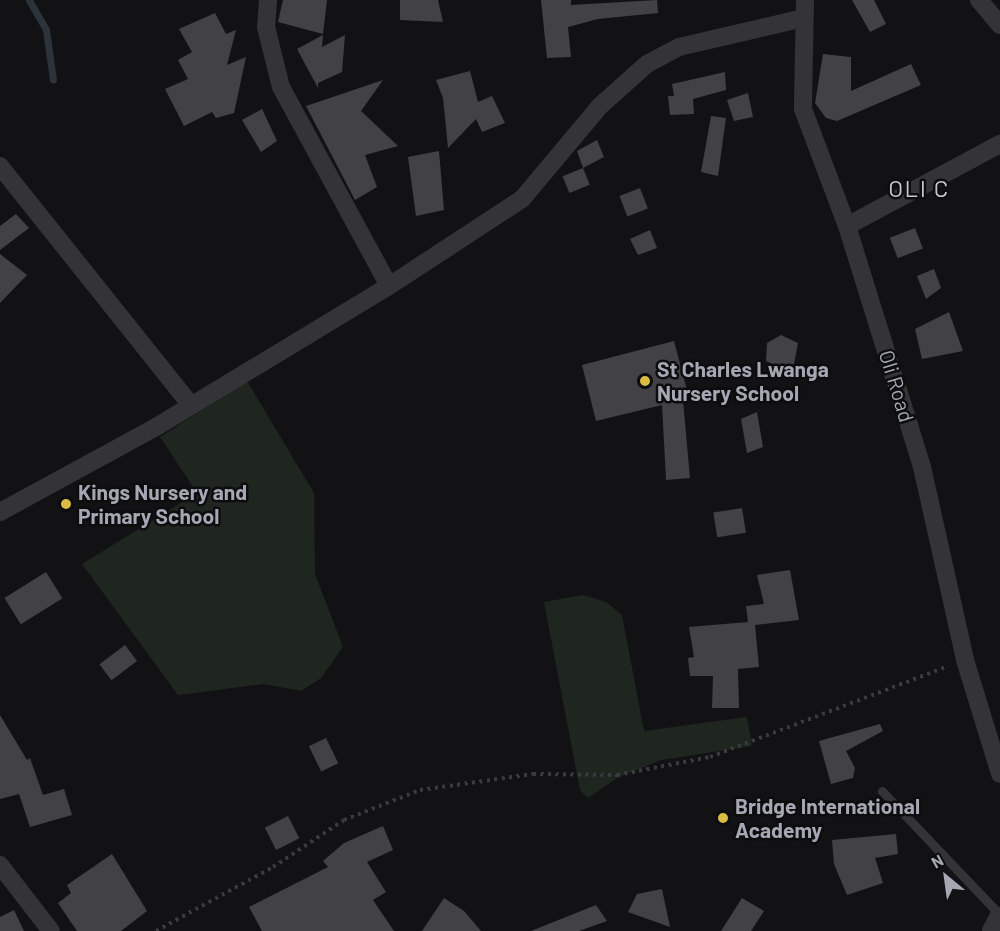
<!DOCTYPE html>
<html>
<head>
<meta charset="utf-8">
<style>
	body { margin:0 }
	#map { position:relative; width:1000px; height:931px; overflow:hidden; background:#121214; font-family:Barlow,sans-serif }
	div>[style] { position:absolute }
	.green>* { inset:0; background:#1f2620 }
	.stream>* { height:7px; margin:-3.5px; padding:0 3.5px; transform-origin:3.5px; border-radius:3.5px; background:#2d333b }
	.building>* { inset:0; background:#424246; transform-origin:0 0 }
	.path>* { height:4px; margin-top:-2px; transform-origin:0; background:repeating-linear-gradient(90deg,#3a3b3f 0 3px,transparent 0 7.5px) }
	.service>* { height:9px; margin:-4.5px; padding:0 4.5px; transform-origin:4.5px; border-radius:4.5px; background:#343438 }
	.minor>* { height:18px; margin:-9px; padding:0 9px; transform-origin:9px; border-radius:9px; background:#343438 }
	.tertiary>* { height:22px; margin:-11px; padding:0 11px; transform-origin:11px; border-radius:11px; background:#343438 }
	.dots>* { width:16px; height:16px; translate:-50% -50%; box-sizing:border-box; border:3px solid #0d0d0f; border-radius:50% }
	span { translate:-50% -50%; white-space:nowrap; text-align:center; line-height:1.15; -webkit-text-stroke:5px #0d0d0f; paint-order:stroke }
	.poi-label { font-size:21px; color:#a5a8b2; font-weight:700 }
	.left { translate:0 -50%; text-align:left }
	.street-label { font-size:21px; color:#a5a8b2 }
	.quarter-label { font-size:24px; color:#c6c7cf; letter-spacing:1.5px }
	.north { position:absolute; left:916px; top:847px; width:60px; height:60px; -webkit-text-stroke:4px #0d0d0f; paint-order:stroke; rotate:331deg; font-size:16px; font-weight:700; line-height:24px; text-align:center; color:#a5a8b2 }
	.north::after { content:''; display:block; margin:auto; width:21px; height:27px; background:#a5a8b2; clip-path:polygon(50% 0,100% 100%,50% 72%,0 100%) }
</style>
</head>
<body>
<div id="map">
	<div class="green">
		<div style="clip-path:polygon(247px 381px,314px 493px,315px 574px,343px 647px,321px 678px,301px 691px,264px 684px,178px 695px,82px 564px,197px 493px,160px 437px)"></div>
		<div style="clip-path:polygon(583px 595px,606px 602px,622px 615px,644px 731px,747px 717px,752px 746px,661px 760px,617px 778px,588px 798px,580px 790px,544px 602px)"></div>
	</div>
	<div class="stream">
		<div style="left:29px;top:0;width:34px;rotate:60deg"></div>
		<div style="left:46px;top:30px;width:50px;rotate:82deg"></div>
	</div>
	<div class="building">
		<div style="clip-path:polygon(283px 0,327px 0,323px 34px,278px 22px)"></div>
		<div style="clip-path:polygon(400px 0,438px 0,443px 22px,400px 20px)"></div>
		<div style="clip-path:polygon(541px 0,571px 0,571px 5px,657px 0,658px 13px,598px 19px,568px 27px,571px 57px,547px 58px)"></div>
		<div style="clip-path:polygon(852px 0,874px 0,886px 24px,870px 32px)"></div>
		<div style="clip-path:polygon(215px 13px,226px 34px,236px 30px,227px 65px,246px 57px,234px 113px,216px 118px,212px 112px,184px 126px,165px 89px,188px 79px,178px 60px,192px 52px,179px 29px)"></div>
		<div style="clip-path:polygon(323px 35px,322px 47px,345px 35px,342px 72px,318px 83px,318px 88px,297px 49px)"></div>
		<div style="clip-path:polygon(823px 54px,851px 57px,851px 91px,911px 64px,921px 85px,837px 121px,826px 118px,815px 103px)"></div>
		<div style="clip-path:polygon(470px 71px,478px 102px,492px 96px,505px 123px,482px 132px,476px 119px,448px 148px,443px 98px,436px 80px)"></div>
		<div style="clip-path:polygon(725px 72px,726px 90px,693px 99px,694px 114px,670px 115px,668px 96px,674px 96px,672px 84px)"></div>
		<div style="clip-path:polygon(383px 80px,361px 111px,398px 146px,365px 155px,377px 187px,355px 200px,306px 106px)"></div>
		<div style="clip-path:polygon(748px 93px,753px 117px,734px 121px,727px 100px)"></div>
		<div style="clip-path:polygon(262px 109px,277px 141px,261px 152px,242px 120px)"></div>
		<div style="clip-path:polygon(711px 116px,726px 118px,718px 176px,701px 172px)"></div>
		<div style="clip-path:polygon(597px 140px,604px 157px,583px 168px,577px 151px)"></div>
		<div style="clip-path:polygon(439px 151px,444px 210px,416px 216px,408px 157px)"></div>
		<div style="left:583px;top:168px;width:18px;height:22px;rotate:68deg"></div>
		<div style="left:640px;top:188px;width:22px;height:22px;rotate:69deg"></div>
		<div style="clip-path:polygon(16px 214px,29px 228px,0 250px,0 226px)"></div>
		<div style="left:915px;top:228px;width:22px;height:27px;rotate:69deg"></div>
		<div style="clip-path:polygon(650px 230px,657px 248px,638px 255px,630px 239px)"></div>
		<div style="clip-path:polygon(0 254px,27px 275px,0 303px)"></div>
		<div style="clip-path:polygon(934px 269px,941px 288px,926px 299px,917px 276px)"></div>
		<div style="clip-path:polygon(949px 312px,963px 351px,922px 359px,915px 329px)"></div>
		<div style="clip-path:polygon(781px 335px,798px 343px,794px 364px,783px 369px,766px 361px,767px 343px)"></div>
		<div style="clip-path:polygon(674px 341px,689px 398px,683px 400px,690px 478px,666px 480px,662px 405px,596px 421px,582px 365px)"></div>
		<div style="clip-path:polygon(757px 412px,763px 447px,747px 453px,741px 419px)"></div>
		<div style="left:742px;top:508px;width:25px;height:29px;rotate:81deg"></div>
		<div style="clip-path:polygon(790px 570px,799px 620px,755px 625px,759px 667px,738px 669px,739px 708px,712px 708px,713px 676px,690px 676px,688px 658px,694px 657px,689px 627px,748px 622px,746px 606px,764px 604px,757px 575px)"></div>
		<div style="left:46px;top:572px;width:31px;height:49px;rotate:58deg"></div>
		<div style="left:125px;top:645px;width:20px;height:32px;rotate:53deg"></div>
		<div style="clip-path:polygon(0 715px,27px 760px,30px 758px,43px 795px,64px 789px,72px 815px,30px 827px,19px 794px,0 799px)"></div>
		<div style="clip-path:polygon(880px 724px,883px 731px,846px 751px,855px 768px,853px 778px,831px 784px,819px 741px)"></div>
		<div style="left:326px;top:738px;width:28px;height:19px;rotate:64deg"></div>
		<div style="left:288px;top:816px;width:25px;height:26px;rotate:63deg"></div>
		<div style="clip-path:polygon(383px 826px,393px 850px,367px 862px,386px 892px,373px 900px,394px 931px,262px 931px,249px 907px,328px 867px,323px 861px,344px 843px)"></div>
		<div style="clip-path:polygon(896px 834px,898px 854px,875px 858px,883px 883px,847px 895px,834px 864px,832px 840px)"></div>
		<div style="clip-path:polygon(112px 854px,147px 911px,121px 931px,77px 931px,58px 903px,71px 893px,67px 885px)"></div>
		<div style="clip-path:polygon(662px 889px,670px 927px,628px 912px,637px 894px)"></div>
		<div style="clip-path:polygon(444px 898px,464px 911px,481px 931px,422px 931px)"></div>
		<div style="clip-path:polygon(742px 898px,764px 911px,751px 931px,721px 931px)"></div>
		<div style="clip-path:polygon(596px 905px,607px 921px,579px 931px,531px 931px)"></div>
		<div style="clip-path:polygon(14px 910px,24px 931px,0 931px,0 917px)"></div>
	</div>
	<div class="path">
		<div style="left:156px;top:931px;width:133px;rotate:-28.7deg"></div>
		<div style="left:273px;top:867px;width:85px;rotate:-33.5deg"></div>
		<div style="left:344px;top:820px;width:82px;rotate:-21.5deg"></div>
		<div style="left:420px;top:790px;width:114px;rotate:-8.1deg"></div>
		<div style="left:533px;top:774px;width:84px;rotate:0.7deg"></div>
		<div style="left:617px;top:775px;width:95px;rotate:-11deg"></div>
		<div style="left:710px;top:757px;width:255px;rotate:-20.9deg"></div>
	</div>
	<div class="service">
		<div style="left:882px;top:791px;width:171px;rotate:46.4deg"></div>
	</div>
	<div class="minor">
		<div style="left:268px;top:0;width:27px;rotate:94deg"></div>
		<div style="left:266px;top:27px;width:62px;rotate:76deg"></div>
		<div style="left:281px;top:87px;width:226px;rotate:61.5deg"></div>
		<div style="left:389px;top:286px;width:159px;rotate:-33.2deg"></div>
		<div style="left:522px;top:199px;width:121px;rotate:-50deg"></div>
		<div style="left:600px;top:106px;width:63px;rotate:-41.8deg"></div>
		<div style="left:647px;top:64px;width:36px;rotate:-28deg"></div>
		<div style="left:679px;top:47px;width:128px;rotate:-13.1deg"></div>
		<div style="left:805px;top:0;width:109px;rotate:91.1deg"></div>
		<div style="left:803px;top:109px;width:125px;rotate:69.4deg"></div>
		<div style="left:847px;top:226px;width:252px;rotate:72.7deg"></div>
		<div style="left:922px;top:467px;width:198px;rotate:77.4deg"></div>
		<div style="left:965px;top:660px;width:119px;rotate:72.9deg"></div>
		<div style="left:979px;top:0;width:33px;rotate:50deg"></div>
		<div style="left:0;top:166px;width:306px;rotate:51.4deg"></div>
		<div style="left:847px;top:226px;width:174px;rotate:-28.2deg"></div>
		<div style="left:0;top:512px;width:178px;rotate:-28.6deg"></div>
		<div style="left:156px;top:427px;width:272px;rotate:-31.2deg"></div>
		<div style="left:0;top:865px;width:83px;rotate:52.3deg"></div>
	</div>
	<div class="tertiary">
		<div style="left:993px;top:931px;width:15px;rotate:-62deg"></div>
	</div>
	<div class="dots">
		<div style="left:645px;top:381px;background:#dbbc43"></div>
		<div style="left:66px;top:504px;background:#dbbc43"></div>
		<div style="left:723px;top:818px;background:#dbbc43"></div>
	</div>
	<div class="poi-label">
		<span class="left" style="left:657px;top:381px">St Charles Lwanga<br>Nursery School</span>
		<span class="left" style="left:78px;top:504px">Kings Nursery and<br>Primary School</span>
		<span class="left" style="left:735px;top:818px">Bridge International<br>Academy</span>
	</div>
	<div class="street-label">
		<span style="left:897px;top:386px;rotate:73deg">Oli Road</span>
	</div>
	<div class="quarter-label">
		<span style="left:919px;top:188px">OLI C</span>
	</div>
	<div class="north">N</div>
</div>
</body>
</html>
